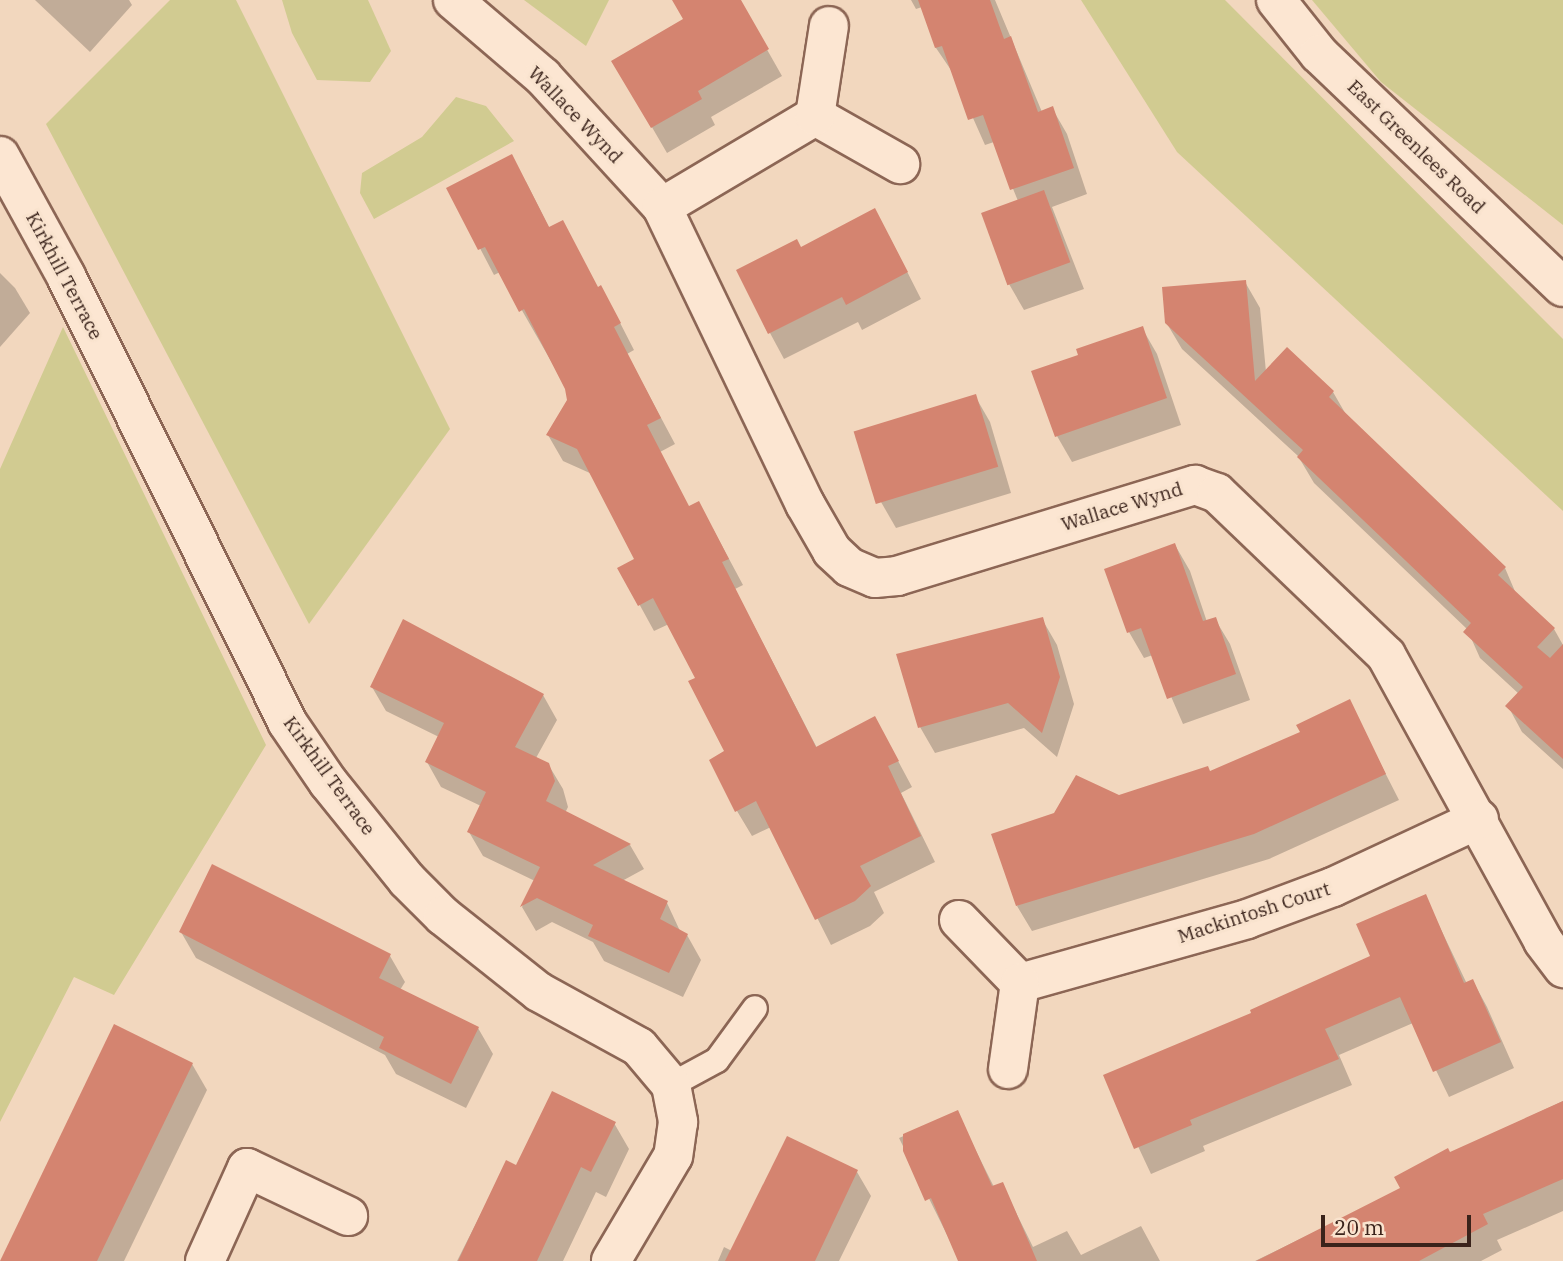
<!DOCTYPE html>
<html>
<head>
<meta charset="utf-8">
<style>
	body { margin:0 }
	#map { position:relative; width:1563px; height:1261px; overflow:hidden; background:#f2d7be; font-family:"IBM Plex Serif",serif }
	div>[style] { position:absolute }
	.green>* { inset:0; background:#d1cb91 }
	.shadow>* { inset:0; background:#0003 }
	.building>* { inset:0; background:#d48470; transform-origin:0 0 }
	.roads { filter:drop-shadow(2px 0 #8c6655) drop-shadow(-2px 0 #8c6655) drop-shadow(0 2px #8c6655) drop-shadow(0 -2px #8c6655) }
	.lane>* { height:24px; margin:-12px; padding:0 12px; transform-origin:12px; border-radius:12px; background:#fce6d2 }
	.street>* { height:38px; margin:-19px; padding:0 19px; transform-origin:19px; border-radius:19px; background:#fce6d2 }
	span { translate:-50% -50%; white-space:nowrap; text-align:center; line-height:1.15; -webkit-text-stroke:6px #f9e3ce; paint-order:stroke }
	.street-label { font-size:19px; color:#3a231b }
	.scale { position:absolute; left:1321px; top:1215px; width:150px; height:32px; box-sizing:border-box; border:4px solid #3a231b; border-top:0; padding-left:9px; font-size:21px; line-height:24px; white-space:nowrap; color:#3a231b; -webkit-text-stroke:5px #f9e3ce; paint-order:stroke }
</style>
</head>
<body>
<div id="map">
	<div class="green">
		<div style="clip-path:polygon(170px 0,236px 0,450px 429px,309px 624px,46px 124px)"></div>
		<div style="clip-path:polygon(282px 0,368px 0,391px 51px,370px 82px,317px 80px,292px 33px)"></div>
		<div style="clip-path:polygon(524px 0,609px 0,586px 46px)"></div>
		<div style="clip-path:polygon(1081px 0,1225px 0,1563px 339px,1563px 511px,1177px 152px)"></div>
		<div style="clip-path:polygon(1312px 0,1563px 0,1563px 225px,1381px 82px)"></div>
		<div style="clip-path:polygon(456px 97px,486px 106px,514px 141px,374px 219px,360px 193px,362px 173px,422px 137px)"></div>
		<div style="clip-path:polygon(63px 327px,266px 745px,114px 995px,74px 977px,0 1122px,0 469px)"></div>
	</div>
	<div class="shadow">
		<div style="clip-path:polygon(35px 0,129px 0,132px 5px,90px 52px)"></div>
		<div style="clip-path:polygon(702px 0,739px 0,782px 76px,711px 117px,715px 125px,667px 153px,614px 62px,685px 20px)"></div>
		<div style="clip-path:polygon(911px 0,995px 0,1042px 112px,1052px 108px,1067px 134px,1087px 194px,1052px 207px,1084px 289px,1024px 310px,1009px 284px,1018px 201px,994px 142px,985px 145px,953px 73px,936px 48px,922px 7px,916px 9px)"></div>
		<div style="clip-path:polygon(526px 182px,550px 229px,615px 313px,634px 350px,627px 354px,675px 444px,660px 452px,689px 508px,713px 529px,743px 585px,735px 589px,817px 748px,889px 744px,912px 787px,901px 793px,935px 862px,874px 892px,884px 913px,870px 926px,831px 945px,771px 827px,752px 836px,737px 811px,726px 752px,697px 678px,669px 624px,654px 631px,620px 569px,637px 560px,592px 474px,563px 461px,548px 435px,569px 401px,567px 389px,500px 272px,494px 275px,449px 189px)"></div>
		<div style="clip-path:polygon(889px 236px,921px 299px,862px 330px,858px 322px,784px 359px,770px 333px,801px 249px)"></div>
		<div style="clip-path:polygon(0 273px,15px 288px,30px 313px,0 347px)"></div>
		<div style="clip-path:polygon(1245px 282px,1260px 308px,1266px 372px,1333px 392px,1348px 418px,1505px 568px,1517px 596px,1554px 629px,1563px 645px,1563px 769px,1522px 732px,1508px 706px,1519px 694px,1480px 658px,1467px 629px,1314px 483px,1298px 456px,1182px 349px,1166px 322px)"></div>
		<div style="clip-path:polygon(1142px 328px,1157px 354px,1181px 425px,1072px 462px,1057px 436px,1080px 356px)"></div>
		<div style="clip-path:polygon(975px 396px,990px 422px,1011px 493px,896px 528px,881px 502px)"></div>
		<div style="clip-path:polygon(1175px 545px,1190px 571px,1207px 622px,1215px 619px,1230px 644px,1250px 700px,1183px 724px,1153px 655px,1144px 658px,1129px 632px)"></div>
		<div style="clip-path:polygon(1042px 619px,1057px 645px,1074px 704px,1057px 757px,1024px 728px,935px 753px,920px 727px)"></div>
		<div style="clip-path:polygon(372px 687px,543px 695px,557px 720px,536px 758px,548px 764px,563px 789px,568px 807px,565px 813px,630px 845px,644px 869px,622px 881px,667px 903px,680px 931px,687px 935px,701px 960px,683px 997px,604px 961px,593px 942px,552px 922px,536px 931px,522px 907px,535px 881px,483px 856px,469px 832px,481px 806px,441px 787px,427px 762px,439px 737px,386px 711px)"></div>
		<div style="clip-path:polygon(1349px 702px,1399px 800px,1269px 859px,1032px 931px,1017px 906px,1119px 796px,1210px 773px,1302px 733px)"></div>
		<div style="clip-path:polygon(1425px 896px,1467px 984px,1473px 981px,1487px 1007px,1514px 1068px,1449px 1097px,1413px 1023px,1339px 1055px,1352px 1085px,1203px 1146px,1205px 1151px,1151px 1174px,1105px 1076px,1253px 1014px,1372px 957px)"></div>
		<div style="clip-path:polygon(181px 932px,390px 956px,405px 982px,400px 990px,478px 1028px,493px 1054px,466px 1108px,396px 1074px,385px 1055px,196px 958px)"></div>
		<div style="clip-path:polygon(192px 1064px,207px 1090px,124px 1261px,1px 1261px)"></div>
		<div style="clip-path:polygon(1563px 1101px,1563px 1211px,1497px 1240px,1502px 1250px,1481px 1261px,1255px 1261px,1402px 1189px,1449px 1154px)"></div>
		<div style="clip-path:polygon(957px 1113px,994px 1187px,1002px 1184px,1033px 1247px,1067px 1231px,1081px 1255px,1141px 1226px,1160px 1261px,960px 1261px,899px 1138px)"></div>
		<div style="clip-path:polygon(614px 1123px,629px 1149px,606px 1197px,596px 1192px,563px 1261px,457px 1261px,507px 1162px,517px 1167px)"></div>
		<div style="clip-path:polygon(857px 1172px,871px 1196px,839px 1261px,718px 1261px,724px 1247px,732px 1251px)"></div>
	</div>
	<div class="building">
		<div style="clip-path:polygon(672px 0,741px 0,769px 49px,698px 91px,702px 99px,651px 128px,611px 61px,683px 19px)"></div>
		<div style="clip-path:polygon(918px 0,990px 0,1004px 39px,1011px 36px,1038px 112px,1053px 106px,1074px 168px,1010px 190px,983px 115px,968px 120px,942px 46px,935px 48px)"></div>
		<div style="clip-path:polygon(512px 154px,549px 227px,563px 220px,598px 287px,601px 285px,621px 323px,614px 327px,661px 418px,647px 425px,689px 506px,699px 501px,729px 559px,722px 562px,816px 747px,875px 716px,899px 761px,888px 766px,921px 836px,860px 866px,871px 886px,855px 901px,815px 920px,756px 801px,735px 812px,709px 760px,724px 751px,688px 681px,695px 678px,653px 598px,638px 606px,617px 568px,634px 559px,577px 449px,546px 435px,567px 400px,565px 389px,524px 309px,519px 312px,485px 247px,478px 250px,446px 188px)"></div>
		<div style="left:1044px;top:190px;width:77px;height:67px;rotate:70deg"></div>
		<div style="clip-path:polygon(875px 208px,908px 272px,846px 305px,842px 297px,768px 334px,736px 270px,797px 239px,801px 247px)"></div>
		<div style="clip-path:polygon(1246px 280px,1255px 381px,1287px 347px,1334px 391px,1329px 397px,1506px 567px,1498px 575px,1555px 628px,1537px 647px,1550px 658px,1563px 644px,1563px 759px,1505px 706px,1523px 687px,1463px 632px,1471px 623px,1297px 457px,1303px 450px,1165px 323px,1162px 287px)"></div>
		<div style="clip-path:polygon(1143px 326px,1167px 398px,1055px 437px,1031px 371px,1078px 355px,1076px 349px)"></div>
		<div style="left:976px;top:394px;width:76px;height:128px;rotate:73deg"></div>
		<div style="clip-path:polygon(1175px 543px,1203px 621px,1216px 617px,1236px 674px,1167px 699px,1141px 628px,1127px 633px,1104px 569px)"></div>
		<div style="clip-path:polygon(1043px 617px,1060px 677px,1042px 733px,1008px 703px,918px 728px,896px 654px)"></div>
		<div style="clip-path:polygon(403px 619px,544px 694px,515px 747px,549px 763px,555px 781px,546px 801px,631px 844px,593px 865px,668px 901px,660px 919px,688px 934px,669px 973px,588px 936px,593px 925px,537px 898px,520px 907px,540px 867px,467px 832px,486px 792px,425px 762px,444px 723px,370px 687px)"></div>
		<div style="clip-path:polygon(1350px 699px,1386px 774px,1254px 834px,1016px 906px,991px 834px,1054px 813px,1076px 775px,1119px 795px,1208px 766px,1210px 771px,1300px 732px,1296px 725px)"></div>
		<div style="clip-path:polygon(212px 864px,391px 954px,379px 978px,479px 1027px,451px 1084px,379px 1048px,384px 1037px,179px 932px)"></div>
		<div style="clip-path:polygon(1426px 894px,1464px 983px,1473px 979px,1501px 1042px,1433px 1072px,1400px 997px,1325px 1029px,1339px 1059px,1190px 1120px,1192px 1125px,1134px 1149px,1103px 1075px,1251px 1013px,1250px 1010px,1370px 956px,1356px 924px)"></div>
		<div style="clip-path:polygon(114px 1024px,193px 1063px,97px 1261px,0 1261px)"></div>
		<div style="clip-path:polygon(552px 1091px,616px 1122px,591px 1172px,581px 1167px,537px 1261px,458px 1261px,506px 1160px,516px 1165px)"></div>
		<div style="clip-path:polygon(1563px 1101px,1563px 1179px,1483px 1214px,1488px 1224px,1419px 1261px,1256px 1261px,1400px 1188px,1394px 1177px,1448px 1148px,1450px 1152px)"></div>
		<div style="clip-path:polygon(958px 1110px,992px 1186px,1003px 1182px,1037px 1261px,958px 1261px,931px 1198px,925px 1201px,903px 1151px,903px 1134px)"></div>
		<div style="clip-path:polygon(787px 1136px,858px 1170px,815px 1261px,725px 1261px)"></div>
	</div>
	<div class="roads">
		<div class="lane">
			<div style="left:671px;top:1085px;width:52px;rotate:-28.5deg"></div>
			<div style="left:717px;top:1060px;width:64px;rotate:-53.8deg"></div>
		</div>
		<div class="street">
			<div style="left:453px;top:0;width:118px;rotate:40.5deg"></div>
			<div style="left:543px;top:77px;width:176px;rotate:47.5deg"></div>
			<div style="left:662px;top:207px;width:330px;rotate:64.3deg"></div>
			<div style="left:805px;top:504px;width:54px;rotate:60.1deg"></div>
			<div style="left:832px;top:551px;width:23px;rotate:43deg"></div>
			<div style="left:849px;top:567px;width:28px;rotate:23deg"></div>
			<div style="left:875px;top:578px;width:22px;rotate:-5deg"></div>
			<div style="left:897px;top:576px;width:312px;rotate:-17deg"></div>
			<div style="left:1195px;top:485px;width:23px;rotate:20deg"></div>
			<div style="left:1217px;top:493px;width:234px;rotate:43.8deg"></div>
			<div style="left:1386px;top:655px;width:326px;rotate:61.2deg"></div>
			<div style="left:1543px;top:941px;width:34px;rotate:53deg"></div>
			<div style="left:1276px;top:0;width:69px;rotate:51.5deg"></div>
			<div style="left:1319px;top:54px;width:337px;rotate:43.7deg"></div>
			<div style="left:815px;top:116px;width:98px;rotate:29.5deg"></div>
			<div style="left:0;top:156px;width:137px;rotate:61.2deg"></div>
			<div style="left:66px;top:276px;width:498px;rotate:63.6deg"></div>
			<div style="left:287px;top:722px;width:73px;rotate:55.7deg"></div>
			<div style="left:328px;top:782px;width:126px;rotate:51.1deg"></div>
			<div style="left:407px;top:880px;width:51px;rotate:45deg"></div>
			<div style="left:443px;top:916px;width:122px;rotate:38.4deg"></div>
			<div style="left:539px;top:992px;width:114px;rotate:28.8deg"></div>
			<div style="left:639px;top:1047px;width:50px;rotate:49.9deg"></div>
			<div style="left:671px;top:1085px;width:38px;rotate:79deg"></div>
			<div style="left:678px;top:1122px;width:34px;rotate:98deg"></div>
			<div style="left:673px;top:1156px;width:122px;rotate:120.6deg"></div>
			<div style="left:662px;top:207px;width:178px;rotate:-30.7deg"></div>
			<div style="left:815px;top:116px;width:91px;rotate:-81.2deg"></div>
			<div style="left:959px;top:920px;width:88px;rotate:45.9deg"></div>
			<div style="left:1020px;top:983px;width:236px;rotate:-15.7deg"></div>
			<div style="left:1247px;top:919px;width:92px;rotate:-20.4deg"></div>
			<div style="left:1333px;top:887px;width:161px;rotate:-25deg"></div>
			<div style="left:1008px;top:1069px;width:87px;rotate:-82.1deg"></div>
			<div style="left:205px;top:1261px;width:102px;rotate:-65.7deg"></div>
			<div style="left:247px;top:1168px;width:112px;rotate:25.4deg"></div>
		</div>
	</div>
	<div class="street-label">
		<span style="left:575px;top:115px;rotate:46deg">Wallace Wynd</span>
		<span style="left:1416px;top:147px;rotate:44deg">East Greenlees Road</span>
		<span style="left:64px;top:276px;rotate:62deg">Kirkhill Terrace</span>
		<span style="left:1122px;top:507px;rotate:-17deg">Wallace Wynd</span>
		<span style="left:329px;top:776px;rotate:54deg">Kirkhill Terrace</span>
		<span style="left:1254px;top:913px;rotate:-18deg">Mackintosh Court</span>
	</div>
	<div class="scale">20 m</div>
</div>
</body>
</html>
